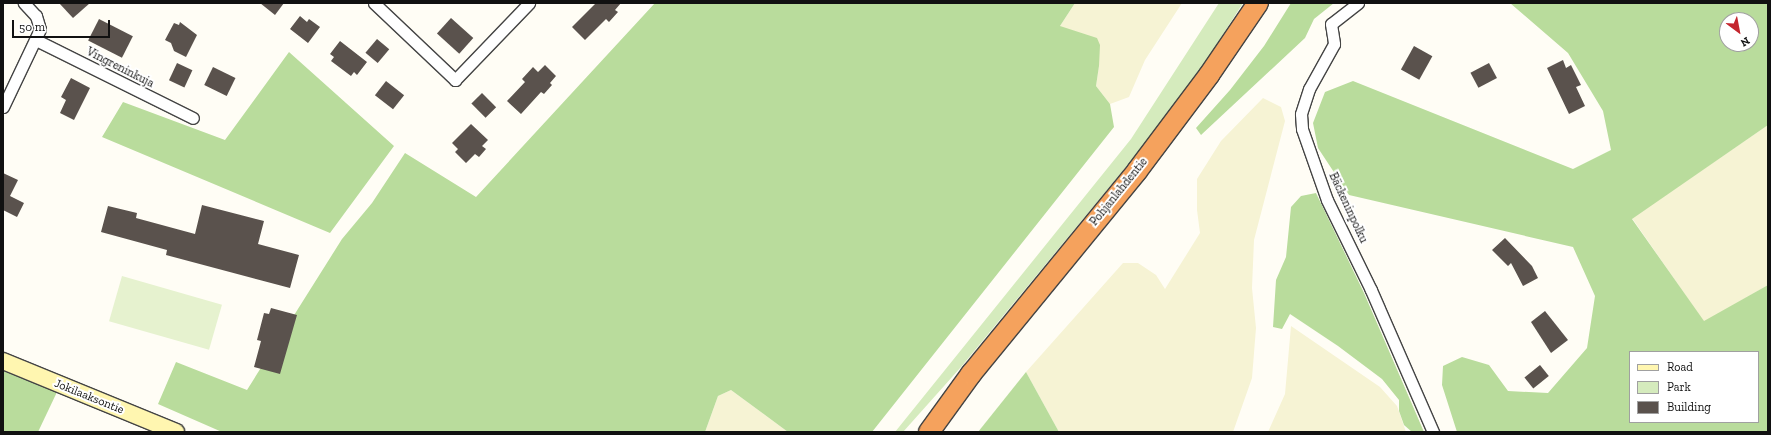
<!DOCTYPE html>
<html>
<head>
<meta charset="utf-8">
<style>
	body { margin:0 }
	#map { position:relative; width:1771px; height:435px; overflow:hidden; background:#fffdf5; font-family:"Zilla Slab",serif }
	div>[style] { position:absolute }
	.farmland>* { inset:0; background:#f6f3d4 }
	.green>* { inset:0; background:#d5ebbd }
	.forest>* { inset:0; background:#b9dc9c }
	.pitch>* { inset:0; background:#e6f2cf; transform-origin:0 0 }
	.building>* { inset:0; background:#5a524d; transform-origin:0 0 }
	.roads { filter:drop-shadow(1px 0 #444) drop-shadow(-1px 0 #444) drop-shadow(0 1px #444) drop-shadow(0 -1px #444) }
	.street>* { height:11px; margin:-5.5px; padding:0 5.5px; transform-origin:5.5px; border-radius:5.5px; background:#fff }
	.secondary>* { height:16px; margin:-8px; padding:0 8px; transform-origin:8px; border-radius:8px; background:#fff6b0 }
	.highway>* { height:20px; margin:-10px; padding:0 10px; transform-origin:10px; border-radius:10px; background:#f5a25d }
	span { translate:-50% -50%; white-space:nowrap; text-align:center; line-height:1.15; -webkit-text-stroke:4px #fff; paint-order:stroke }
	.street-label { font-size:12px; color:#111 }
	.frame { position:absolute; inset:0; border:4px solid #111; pointer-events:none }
	.legend { position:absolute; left:1629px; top:351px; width:130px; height:72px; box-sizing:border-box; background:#fff; border:1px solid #a0a0a0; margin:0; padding:5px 7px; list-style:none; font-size:12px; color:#111 }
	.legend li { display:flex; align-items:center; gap:8px; height:20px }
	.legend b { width:20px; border:1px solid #a0a0a0 }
	.north { position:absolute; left:1719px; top:12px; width:40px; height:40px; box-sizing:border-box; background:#fff; border:1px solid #a0a0a0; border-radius:50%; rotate:148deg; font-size:11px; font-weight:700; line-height:16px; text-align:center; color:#111 }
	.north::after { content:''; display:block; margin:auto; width:14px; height:18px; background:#c4262e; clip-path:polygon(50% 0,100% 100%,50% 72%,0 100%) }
	.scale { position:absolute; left:12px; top:20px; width:98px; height:18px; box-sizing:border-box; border:2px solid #111; border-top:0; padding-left:5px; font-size:12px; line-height:14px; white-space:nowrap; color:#111; -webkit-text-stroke:3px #fff; paint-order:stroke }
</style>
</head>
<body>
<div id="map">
	<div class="farmland">
		<div style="clip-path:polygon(1075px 3px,1182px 3px,1145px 60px,1129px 97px,1110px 104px,1096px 86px,1099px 66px,1060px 26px)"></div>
		<div style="clip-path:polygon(1263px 98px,1281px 107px,1285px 121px,1254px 240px,1252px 288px,1256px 328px,1252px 378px,1233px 432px,1059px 432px,1026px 372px,1123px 263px,1138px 263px,1156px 275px,1165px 289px,1200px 233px,1197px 210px,1197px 179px,1221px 141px)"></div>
		<div style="clip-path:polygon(1768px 125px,1768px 285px,1704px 322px,1632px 218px)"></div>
		<div style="clip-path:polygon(1291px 326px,1380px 387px,1397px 406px,1406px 432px,1268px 432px,1285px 394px)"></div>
		<div style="clip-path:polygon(731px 390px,788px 432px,705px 432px,718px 396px)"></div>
	</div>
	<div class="green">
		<div style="clip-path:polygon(1219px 3px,1243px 3px,1199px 72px,1139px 151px,961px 367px,903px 432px,895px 432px,1131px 139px)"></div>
	</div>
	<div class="forest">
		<div style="clip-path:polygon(655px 3px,1075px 3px,1060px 26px,1097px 38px,1100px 45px,1099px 66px,1096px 86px,1110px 104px,1114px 127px,872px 432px,788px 432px,731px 390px,718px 396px,705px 432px,222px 432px,158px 404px,176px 362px,247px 390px,342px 239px,372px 203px,405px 153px,476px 197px)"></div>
		<div style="clip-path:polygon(1291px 3px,1334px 3px,1314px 19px,1305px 38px,1201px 135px,1196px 128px,1230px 90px,1264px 46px)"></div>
		<div style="clip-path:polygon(evenodd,1510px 3px,1768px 3px,1768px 125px,1632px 219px,1704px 321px,1768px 285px,1768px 432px,1457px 432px,1442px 385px,1443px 366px,1462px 357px,1489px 365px,1508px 391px,1548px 393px,1587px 348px,1595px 296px,1573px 247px,1349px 195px,1318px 148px,1313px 123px,1325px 92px,1353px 81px,1573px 169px,1611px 150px,1603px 111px,1568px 53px,1510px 3px,1727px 20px,1751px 20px,1751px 44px,1727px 44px,1727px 20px,1510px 3px,1630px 352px,1758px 352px,1758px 422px,1630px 422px,1630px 352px)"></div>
		<div style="clip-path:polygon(289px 52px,394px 146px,330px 233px,102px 137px,123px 102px,225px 140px)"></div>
		<div style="clip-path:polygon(1316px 193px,1364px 293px,1424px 432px,1412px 432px,1404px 425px,1399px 411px,1399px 400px,1382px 379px,1338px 346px,1290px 314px,1282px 329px,1273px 327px,1276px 280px,1286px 257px,1291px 207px,1301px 196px)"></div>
		<div style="clip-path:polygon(3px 371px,57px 392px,38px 432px,3px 432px)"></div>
		<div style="clip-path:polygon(1026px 372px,1059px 432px,978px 432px)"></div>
	</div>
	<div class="pitch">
		<div style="left:122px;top:276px;width:104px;height:47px;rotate:16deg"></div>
	</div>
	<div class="building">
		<div style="clip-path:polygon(59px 3px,90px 3px,73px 18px)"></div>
		<div style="clip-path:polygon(260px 3px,284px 3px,275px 15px)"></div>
		<div style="clip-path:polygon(596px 3px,621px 3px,615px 10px,618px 12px,609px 22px,606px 19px,585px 40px,572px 27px)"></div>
		<div style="clip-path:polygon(300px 16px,307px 22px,309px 19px,320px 27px,308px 43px,290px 29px)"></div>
		<div style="left:451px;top:18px;width:30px;height:21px;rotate:42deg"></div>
		<div style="left:99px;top:19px;width:38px;height:24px;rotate:27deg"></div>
		<div style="clip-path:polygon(180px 22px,197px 35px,186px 57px,174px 51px,171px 43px,165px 40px,174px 23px,179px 25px)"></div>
		<div style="left:377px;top:39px;width:16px;height:18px;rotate:40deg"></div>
		<div style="clip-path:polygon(340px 41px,367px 62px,357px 75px,354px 72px,351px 76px,331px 61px,334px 57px,330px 54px)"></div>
		<div style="left:1414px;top:46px;width:21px;height:27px;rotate:29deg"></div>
		<div style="clip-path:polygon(1563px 60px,1566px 68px,1571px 65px,1581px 85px,1576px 87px,1585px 106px,1569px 114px,1547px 68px)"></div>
		<div style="left:177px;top:63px;width:17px;height:19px;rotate:25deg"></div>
		<div style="left:1489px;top:63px;width:17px;height:21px;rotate:62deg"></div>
		<div style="clip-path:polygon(545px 65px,556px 76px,550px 83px,552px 85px,544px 94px,541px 92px,521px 114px,507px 101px,525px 82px,522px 79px,533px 67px,538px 72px)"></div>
		<div style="left:213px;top:67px;width:25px;height:20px;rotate:26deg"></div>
		<div style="clip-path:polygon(71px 78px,90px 88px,74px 120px,60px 113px,66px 100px,61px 97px)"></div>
		<div style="left:386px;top:81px;width:23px;height:18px;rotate:38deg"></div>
		<div style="left:482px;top:93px;width:20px;height:15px;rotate:45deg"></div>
		<div style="clip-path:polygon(471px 124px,488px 140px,482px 146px,486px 149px,479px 157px,475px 154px,466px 163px,455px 152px,458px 149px,452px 143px)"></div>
		<div style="clip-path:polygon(3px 173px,18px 180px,10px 196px,24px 203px,17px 217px,3px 210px)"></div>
		<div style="clip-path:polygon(202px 205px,264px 221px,258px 244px,299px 255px,290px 288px,166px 255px,167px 250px,101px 232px,108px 206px,137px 213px,136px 218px,195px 234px)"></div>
		<div style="clip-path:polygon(1505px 238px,1532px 266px,1538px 278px,1523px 286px,1511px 263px,1508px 266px,1492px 250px)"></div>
		<div style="clip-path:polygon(271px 308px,297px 315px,280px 374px,254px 367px,261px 341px,257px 340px,264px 313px,269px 314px)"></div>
		<div style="clip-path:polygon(1545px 311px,1568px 340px,1551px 353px,1531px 322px)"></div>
		<div style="left:1540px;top:365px;width:14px;height:20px;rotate:51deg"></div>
	</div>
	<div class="roads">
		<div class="street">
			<div style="left:374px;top:3px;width:112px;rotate:43.5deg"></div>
			<div style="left:455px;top:80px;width:107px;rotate:-46.1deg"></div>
			<div style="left:1358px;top:3px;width:34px;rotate:142deg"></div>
			<div style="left:1331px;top:24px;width:20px;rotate:81deg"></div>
			<div style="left:1334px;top:44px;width:51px;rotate:119.1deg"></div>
			<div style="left:1309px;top:89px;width:26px;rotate:108deg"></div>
			<div style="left:1301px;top:114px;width:15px;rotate:86deg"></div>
			<div style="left:1302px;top:129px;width:75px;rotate:70.6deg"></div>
			<div style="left:1327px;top:200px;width:100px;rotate:63.9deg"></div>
			<div style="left:1371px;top:290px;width:155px;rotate:66.4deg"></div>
			<div style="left:36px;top:40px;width:175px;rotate:26.4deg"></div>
			<div style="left:3px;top:107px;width:86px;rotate:-64.6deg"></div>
			<div style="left:40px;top:29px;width:14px;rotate:-107deg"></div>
			<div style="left:36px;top:16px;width:18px;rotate:-133deg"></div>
		</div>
		<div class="secondary">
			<div style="left:3px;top:361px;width:187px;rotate:22.3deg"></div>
		</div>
		<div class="highway">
			<div style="left:929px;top:432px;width:72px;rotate:-54.1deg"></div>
			<div style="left:971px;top:374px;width:262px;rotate:-50.7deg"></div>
			<div style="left:1137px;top:171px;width:120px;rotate:-53.1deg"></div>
			<div style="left:1209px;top:75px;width:87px;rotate:-55.8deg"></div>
		</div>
	</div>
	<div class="street-label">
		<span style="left:120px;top:68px;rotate:27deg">Vingreninkuja</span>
		<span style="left:1119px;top:192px;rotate:-51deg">Pohjanlahdentie</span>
		<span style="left:1348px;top:208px;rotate:65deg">Bäckeninpolku</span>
		<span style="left:89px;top:397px;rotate:22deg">Jokilaaksontie</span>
	</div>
	<div class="frame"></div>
	<ul class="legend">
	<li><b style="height:5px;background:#fff6b0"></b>Road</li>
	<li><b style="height:11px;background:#d5ebbd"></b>Park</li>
	<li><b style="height:11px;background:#5a524d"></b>Building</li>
	</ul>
	<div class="north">N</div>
	<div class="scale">50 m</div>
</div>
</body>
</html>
